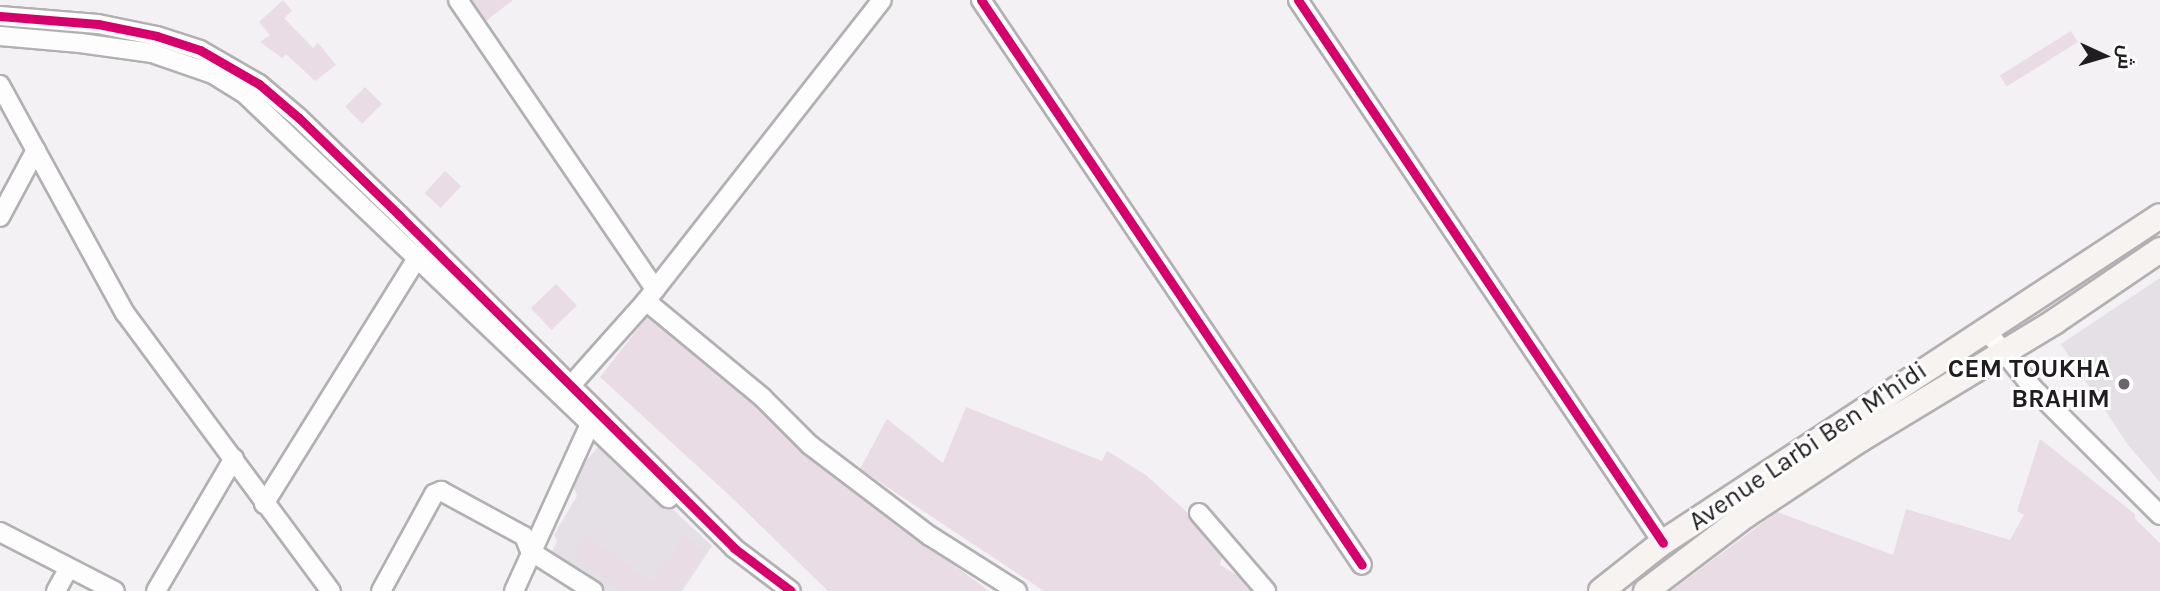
<!DOCTYPE html>
<html>
<head>
<meta charset="utf-8">
<style>
	body { margin:0 }
	#map { position:relative; width:2160px; height:591px; overflow:hidden; background:#f3f1f3; font-family:Karla,Cairo,sans-serif }
	div>[style] { position:absolute }
	.built>* { inset:0; background:#e4e0e5 }
	.building>* { inset:0; background:#eadce4; transform-origin:0 0 }
	.roads { filter:drop-shadow(2px 0 #b2b0b2) drop-shadow(-2px 0 #b2b0b2) drop-shadow(0 2px #b2b0b2) drop-shadow(0 -2px #b2b0b2) }
	.minor>* { height:18px; margin:-9px; padding:0 9px; transform-origin:9px; border-radius:9px; background:#fdfdfd }
	.secondary>* { height:24px; margin:-12px; padding:0 12px; transform-origin:12px; border-radius:12px; background:#f6f3f0 }
	.cycleway>* { height:9px; margin:-4.5px; padding:0 4.5px; transform-origin:4.5px; border-radius:4.5px; background:#d6006c }
	.dots>* { width:19px; height:19px; translate:-50% -50%; box-sizing:border-box; border:4px solid #fff; border-radius:50% }
	span { translate:-50% -50%; white-space:nowrap; text-align:center; line-height:1.15; -webkit-text-stroke:6px #fff; paint-order:stroke }
	.poi-label { font-size:26px; color:#1f1d1f; font-weight:700 }
	.right { translate:-100% -50%; text-align:right }
	.street-label { font-size:26px; color:#1f1d1f }
	.north { position:absolute; left:2069px; top:21px; width:70px; height:70px; -webkit-text-stroke:5px #fff; paint-order:stroke; rotate:94deg; font-size:19px; font-weight:700; line-height:28px; text-align:center; color:#1f1d1f }
	.north::after { content:''; display:block; margin:auto; width:24px; height:32px; background:#1f1d1f; clip-path:polygon(50% 0,100% 100%,50% 72%,0 100%) }
</style>
</head>
<body>
<div id="map">
	<div class="built">
		<div style="clip-path:polygon(2160px 278px,2160px 482px,2128px 445px,2061px 344px)"></div>
		<div style="clip-path:polygon(602px 443px,712px 546px,682px 591px,607px 591px,550px 555px,557px 541px,554px 535px,577px 496px,574px 488px,583px 464px)"></div>
	</div>
	<div class="building">
		<div style="clip-path:polygon(283px 0,292px 11px,284px 18px,313px 48px,318px 43px,336px 65px,315px 81px,286px 54px,282px 58px,260px 42px,270px 35px,259px 22px)"></div>
		<div style="clip-path:polygon(472px 0,513px 0,486px 21px)"></div>
		<div style="left:2071px;top:31px;width:13px;height:84px;rotate:58deg"></div>
		<div style="left:365px;top:87px;width:24px;height:28px;rotate:45deg"></div>
		<div style="left:445px;top:171px;width:22px;height:30px;rotate:43deg"></div>
		<div style="left:556px;top:284px;width:30px;height:35px;rotate:46deg"></div>
		<div style="clip-path:polygon(647px 317px,756px 407px,803px 454px,989px 591px,828px 591px,729px 495px,600px 377px)"></div>
		<div style="clip-path:polygon(966px 407px,1102px 461px,1107px 451px,1146px 475px,1188px 513px,1190px 520px,1222px 557px,1220px 565px,1237px 575px,1251px 591px,1044px 591px,860px 469px,887px 419px,943px 463px)"></div>
		<div style="clip-path:polygon(2040px 439px,2135px 514px,2135px 519px,2160px 543px,2160px 591px,1671px 591px,1777px 512px,1893px 555px,1906px 509px,2010px 540px,2024px 515px,2017px 511px)"></div>
		<div style="clip-path:polygon(587px 536px,652px 582px,684px 536px,705px 551px,677px 591px,623px 591px,573px 556px)"></div>
	</div>
	<div class="roads">
		<div class="minor">
			<div style="left:458px;top:0;width:350px;rotate:55.7deg"></div>
			<div style="left:981px;top:0;width:681px;rotate:56.01deg"></div>
			<div style="left:1298px;top:0;width:654px;rotate:56.09deg"></div>
			<div style="left:0;top:16px;width:98px;rotate:4.7deg"></div>
			<div style="left:98px;top:24px;width:60px;rotate:11.5deg"></div>
			<div style="left:157px;top:36px;width:45px;rotate:18deg"></div>
			<div style="left:200px;top:50px;width:68px;rotate:30deg"></div>
			<div style="left:259px;top:84px;width:52px;rotate:40.4deg"></div>
			<div style="left:299px;top:118px;width:139px;rotate:44.1deg"></div>
			<div style="left:399px;top:215px;width:472px;rotate:44.8deg"></div>
			<div style="left:734px;top:548px;width:71px;rotate:37deg"></div>
			<div style="left:0;top:36px;width:80px;rotate:5deg"></div>
			<div style="left:80px;top:43px;width:73px;rotate:7.9deg"></div>
			<div style="left:152px;top:53px;width:65px;rotate:19deg"></div>
			<div style="left:213px;top:74px;width:39px;rotate:32deg"></div>
			<div style="left:246px;top:95px;width:584px;rotate:43.68deg"></div>
			<div style="left:0;top:85px;width:260px;rotate:61.3deg"></div>
			<div style="left:125px;top:313px;width:346px;rotate:53.5deg"></div>
			<div style="left:0;top:217px;width:76px;rotate:-61.8deg"></div>
			<div style="left:646px;top:301px;width:151px;rotate:39.6deg"></div>
			<div style="left:762px;top:397px;width:68px;rotate:45deg"></div>
			<div style="left:810px;top:445px;width:151px;rotate:37.2deg"></div>
			<div style="left:930px;top:536px;width:103px;rotate:32.3deg"></div>
			<div style="left:1986px;top:330px;width:73px;rotate:51.1deg"></div>
			<div style="left:2032px;top:387px;width:181px;rotate:45deg"></div>
			<div style="left:565px;top:392px;width:122px;rotate:-48.3deg"></div>
			<div style="left:646px;top:301px;width:382px;rotate:-51.9deg"></div>
			<div style="left:264px;top:504px;width:291px;rotate:-58.1deg"></div>
			<div style="left:1199px;top:513px;width:103px;rotate:49.3deg"></div>
			<div style="left:0;top:532px;width:129px;rotate:27.2deg"></div>
			<div style="left:56px;top:591px;width:26px;rotate:-61deg"></div>
			<div style="left:156px;top:591px;width:154px;rotate:-59.6deg"></div>
			<div style="left:381px;top:591px;width:111px;rotate:-61.3deg"></div>
			<div style="left:434px;top:494px;width:8px;rotate:-23deg"></div>
			<div style="left:441px;top:491px;width:94px;rotate:28.5deg"></div>
			<div style="left:524px;top:536px;width:16px;rotate:68deg"></div>
			<div style="left:530px;top:551px;width:75px;rotate:32.4deg"></div>
			<div style="left:514px;top:591px;width:183px;rotate:-65.5deg"></div>
		</div>
		<div class="secondary">
			<div style="left:1601px;top:591px;width:74px;rotate:-38.4deg"></div>
			<div style="left:1659px;top:545px;width:599px;rotate:-33.29deg"></div>
			<div style="left:1646px;top:591px;width:126px;rotate:-37.2deg"></div>
			<div style="left:1746px;top:515px;width:138px;rotate:-33.5deg"></div>
			<div style="left:1861px;top:439px;width:226px;rotate:-31.2deg"></div>
			<div style="left:2054px;top:322px;width:128px;rotate:-34.2deg"></div>
		</div>
	</div>
	<div class="cycleway">
		<div style="left:981px;top:0;width:681px;rotate:56.01deg"></div>
		<div style="left:1298px;top:0;width:654px;rotate:56.09deg"></div>
		<div style="left:0;top:16px;width:98px;rotate:4.7deg"></div>
		<div style="left:98px;top:24px;width:60px;rotate:11.5deg"></div>
		<div style="left:157px;top:36px;width:45px;rotate:18deg"></div>
		<div style="left:200px;top:50px;width:68px;rotate:30deg"></div>
		<div style="left:259px;top:84px;width:52px;rotate:40.4deg"></div>
		<div style="left:299px;top:118px;width:139px;rotate:44.1deg"></div>
		<div style="left:399px;top:215px;width:472px;rotate:44.8deg"></div>
		<div style="left:734px;top:548px;width:71px;rotate:37deg"></div>
	</div>
	<div class="dots">
		<div style="left:2124px;top:384px;background:#696769"></div>
	</div>
	<div class="poi-label">
		<span class="right" style="left:2110px;top:384px">CEM TOUKHA<br>BRAHIM</span>
	</div>
	<div class="street-label">
		<span style="left:1808px;top:446px;rotate:-34deg">Avenue Larbi Ben M'hidi</span>
	</div>
	<div class="north">ش</div>
</div>
</body>
</html>
